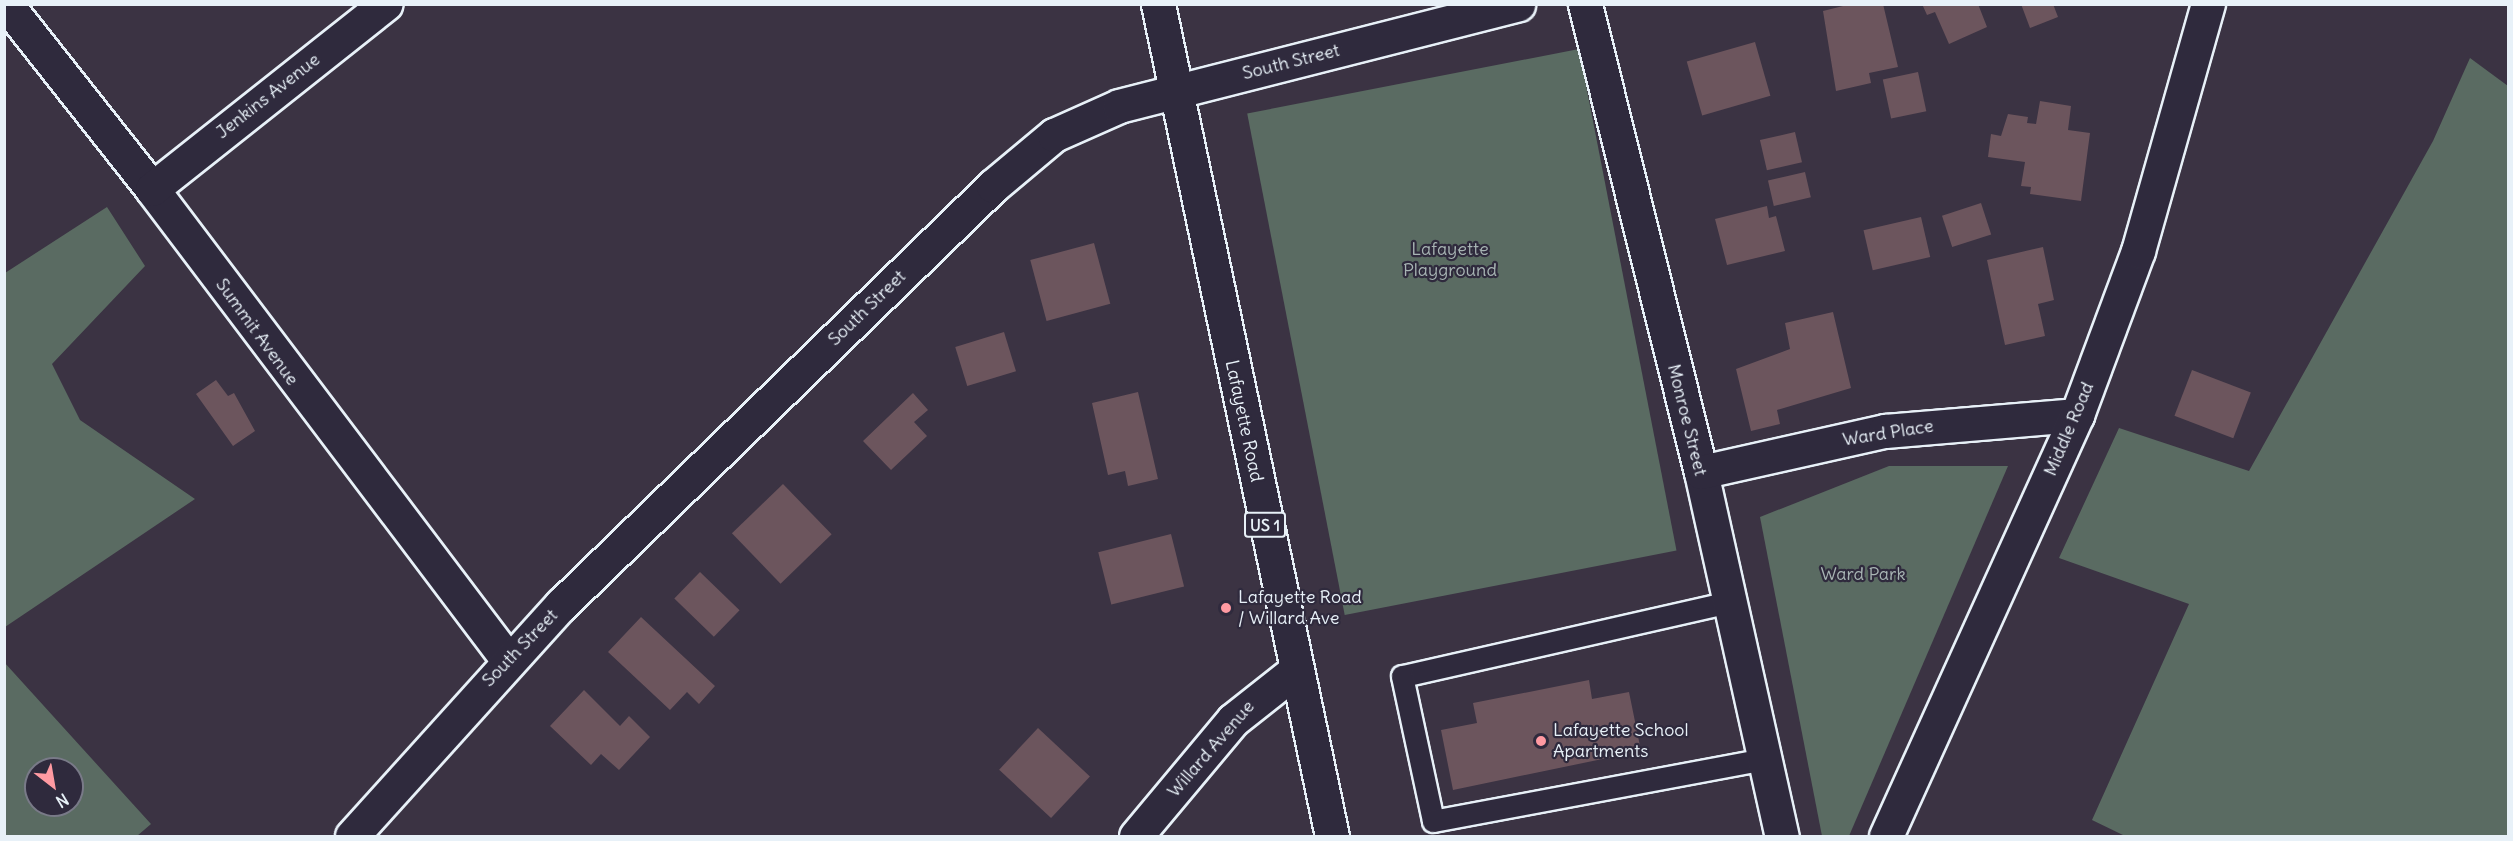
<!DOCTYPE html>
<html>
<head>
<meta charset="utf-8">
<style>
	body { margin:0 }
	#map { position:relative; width:2513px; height:841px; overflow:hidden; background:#3b3343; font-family:Delius,sans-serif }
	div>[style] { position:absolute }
	.green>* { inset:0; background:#5a6b62; transform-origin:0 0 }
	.building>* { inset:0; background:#6c555d; transform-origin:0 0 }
	.roads { filter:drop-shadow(2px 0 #e8f1f8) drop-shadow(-2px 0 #e8f1f8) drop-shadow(0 2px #e8f1f8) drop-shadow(0 -2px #e8f1f8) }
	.lane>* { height:21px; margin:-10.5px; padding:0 10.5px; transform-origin:10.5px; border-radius:10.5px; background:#2f2a3d }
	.street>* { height:33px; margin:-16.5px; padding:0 16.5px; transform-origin:16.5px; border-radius:16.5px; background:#2f2a3d }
	.secondary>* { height:33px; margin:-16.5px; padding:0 16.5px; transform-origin:16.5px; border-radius:16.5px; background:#2f2a3d }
	.primary>* { height:33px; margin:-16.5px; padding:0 16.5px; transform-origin:16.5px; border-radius:16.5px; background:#2f2a3d }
	.dots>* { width:16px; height:16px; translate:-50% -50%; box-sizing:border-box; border:3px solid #2f2a3d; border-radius:50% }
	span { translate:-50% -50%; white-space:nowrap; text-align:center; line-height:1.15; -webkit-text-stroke:4.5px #2f2a3d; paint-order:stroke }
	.shield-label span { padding:2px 4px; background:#2f2a3d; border:2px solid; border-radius:4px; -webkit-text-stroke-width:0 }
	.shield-label { font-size:16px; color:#e8f1f8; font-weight:700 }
	.street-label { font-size:18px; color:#e8f1f8 }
	.park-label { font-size:18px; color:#a8b5b4 }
	.poi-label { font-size:18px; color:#e8f1f8 }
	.left { translate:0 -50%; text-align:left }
	.frame { position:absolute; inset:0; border:6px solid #e8f1f8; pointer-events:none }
	.north { position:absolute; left:24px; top:757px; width:60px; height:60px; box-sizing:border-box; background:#2f2a3d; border:2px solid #797a88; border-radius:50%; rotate:149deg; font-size:16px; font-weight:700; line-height:24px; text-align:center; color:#e8f1f8 }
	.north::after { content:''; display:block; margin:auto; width:21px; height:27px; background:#ff9aa2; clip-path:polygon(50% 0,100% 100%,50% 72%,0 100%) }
</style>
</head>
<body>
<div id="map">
	<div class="green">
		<div style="left:1579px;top:49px;width:511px;height:338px;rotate:79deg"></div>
		<div style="clip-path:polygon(2470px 58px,2508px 86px,2508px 836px,2125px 836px,2092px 820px,2189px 604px,2059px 558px,2119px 428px,2249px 471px,2433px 141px)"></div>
		<div style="clip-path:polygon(107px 207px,145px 266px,52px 364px,80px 420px,195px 499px,5px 627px,5px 273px)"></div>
		<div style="clip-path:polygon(1889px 466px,2008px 466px,1849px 836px,1822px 836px,1760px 517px)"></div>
		<div style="clip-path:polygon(evenodd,4px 662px,151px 824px,137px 836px,5px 836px,4px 662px,36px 769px,72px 769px,72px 805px,36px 805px,36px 769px)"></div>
	</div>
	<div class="building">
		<div style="clip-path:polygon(1851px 4px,1883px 4px,1898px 67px,1869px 73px,1871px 83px,1836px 91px,1823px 11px)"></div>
		<div style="clip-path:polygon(1922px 4px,1978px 4px,1987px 27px,1949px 44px,1935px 12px,1927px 15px)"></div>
		<div style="clip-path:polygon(2021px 4px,2053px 4px,2058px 17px,2030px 28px)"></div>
		<div style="left:1755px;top:42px;width:56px;height:71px;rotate:74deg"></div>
		<div style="left:1918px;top:72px;width:40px;height:36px;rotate:78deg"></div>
		<div style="clip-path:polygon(2040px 101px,2071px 106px,2068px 130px,2090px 133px,2081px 201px,2030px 194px,2031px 187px,2021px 186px,2025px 162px,1988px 157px,1991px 134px,2001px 136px,2008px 114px,2028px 117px,2027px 123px,2036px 124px)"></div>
		<div style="left:1795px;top:132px;width:31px;height:36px;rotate:77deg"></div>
		<div style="left:1805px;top:172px;width:26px;height:38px;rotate:77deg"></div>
		<div style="left:1981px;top:203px;width:33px;height:41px;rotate:72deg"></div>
		<div style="clip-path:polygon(1767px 206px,1769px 218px,1776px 216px,1785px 251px,1727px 265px,1715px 219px)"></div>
		<div style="left:1921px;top:217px;width:41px;height:59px;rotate:77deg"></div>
		<div style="left:1094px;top:243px;width:63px;height:66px;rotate:75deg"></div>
		<div style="clip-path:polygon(2043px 247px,2054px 300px,2038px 304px,2045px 336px,2005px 345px,1987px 260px)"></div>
		<div style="clip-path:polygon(1833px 312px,1851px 388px,1777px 410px,1780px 424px,1751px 431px,1736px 369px,1790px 349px,1785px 323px)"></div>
		<div style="left:1004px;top:332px;width:41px;height:51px;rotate:73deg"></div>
		<div style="left:2192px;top:370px;width:63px;height:49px;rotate:21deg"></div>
		<div style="clip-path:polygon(216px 380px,228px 396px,234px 393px,255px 431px,233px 446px,196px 394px)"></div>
		<div style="clip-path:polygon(1138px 392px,1158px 479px,1128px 486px,1125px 471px,1108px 475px,1092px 403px)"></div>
		<div style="clip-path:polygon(913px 393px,928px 410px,914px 422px,927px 436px,891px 470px,863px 441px)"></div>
		<div style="left:783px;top:484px;width:70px;height:71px;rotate:46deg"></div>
		<div style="left:1171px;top:534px;width:54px;height:75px;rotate:76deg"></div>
		<div style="left:700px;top:572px;width:55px;height:37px;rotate:44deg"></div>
		<div style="clip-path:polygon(641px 617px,715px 686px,699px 704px,687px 692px,670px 710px,608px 652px)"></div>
		<div style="clip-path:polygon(1589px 680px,1592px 699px,1629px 692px,1641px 751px,1453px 790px,1441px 730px,1477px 723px,1473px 703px)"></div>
		<div style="clip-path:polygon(584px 690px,620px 726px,629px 716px,650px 737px,619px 770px,601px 754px,591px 765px,550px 726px)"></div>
		<div style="left:1038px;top:728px;width:71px;height:57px;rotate:43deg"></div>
	</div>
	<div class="roads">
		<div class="lane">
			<div style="left:1729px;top:602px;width:335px;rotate:167.2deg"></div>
			<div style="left:1402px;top:676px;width:148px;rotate:77.9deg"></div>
			<div style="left:1433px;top:821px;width:337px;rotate:-10.6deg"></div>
		</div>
		<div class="street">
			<div style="left:6px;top:4px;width:236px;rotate:51.7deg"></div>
			<div style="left:152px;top:189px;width:590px;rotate:52.92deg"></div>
			<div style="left:1585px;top:4px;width:482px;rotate:76.1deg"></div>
			<div style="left:1701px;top:472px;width:373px;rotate:77.5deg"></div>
			<div style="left:152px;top:189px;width:298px;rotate:-38.4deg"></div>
			<div style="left:1701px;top:472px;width:189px;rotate:-12.6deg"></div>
			<div style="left:1885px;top:431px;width:193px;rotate:-4.8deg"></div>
			<div style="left:1136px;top:836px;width:151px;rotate:-50.1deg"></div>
			<div style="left:1233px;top:720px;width:79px;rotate:-38.3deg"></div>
			<div style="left:1886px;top:836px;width:462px;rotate:-65.6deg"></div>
			<div style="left:2077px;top:415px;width:175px;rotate:-69.6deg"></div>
			<div style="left:2138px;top:251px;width:257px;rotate:-74.2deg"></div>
		</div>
		<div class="secondary">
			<div style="left:352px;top:836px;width:312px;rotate:-47.9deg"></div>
			<div style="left:561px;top:605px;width:602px;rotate:-44.12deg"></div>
			<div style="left:993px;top:186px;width:80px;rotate:-39.9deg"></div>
			<div style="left:1054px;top:135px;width:71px;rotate:-24deg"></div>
			<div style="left:1119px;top:106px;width:412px;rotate:-14.3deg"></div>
		</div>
		<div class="primary">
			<div style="left:1158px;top:4px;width:850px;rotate:78.19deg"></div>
		</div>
	</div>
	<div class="dots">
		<div style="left:1226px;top:608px;background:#ff9aa2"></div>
		<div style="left:1541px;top:741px;background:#ff9aa2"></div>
	</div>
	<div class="shield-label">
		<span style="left:1265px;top:525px">US 1</span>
	</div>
	<div class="street-label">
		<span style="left:1291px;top:62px;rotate:-14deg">South Street</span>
		<span style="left:268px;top:96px;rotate:-38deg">Jenkins Avenue</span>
		<span style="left:867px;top:308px;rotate:-44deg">South Street</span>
		<span style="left:257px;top:332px;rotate:54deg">Summit Avenue</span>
		<span style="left:1687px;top:420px;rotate:76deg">Monroe Street</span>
		<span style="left:1244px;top:421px;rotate:78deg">Lafayette Road</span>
		<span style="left:2069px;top:429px;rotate:-67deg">Middle Road</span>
		<span style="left:1888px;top:433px;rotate:-9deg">Ward Place</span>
		<span style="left:520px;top:648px;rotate:-46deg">South Street</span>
		<span style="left:1211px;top:749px;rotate:-49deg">Willard Avenue</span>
	</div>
	<div class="park-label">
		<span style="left:1450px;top:260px">Lafayette<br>Playground</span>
		<span style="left:1863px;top:574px">Ward Park</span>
	</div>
	<div class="poi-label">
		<span class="left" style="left:1238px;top:608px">Lafayette Road<br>/ Willard Ave</span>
		<span class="left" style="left:1553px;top:741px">Lafayette School<br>Apartments</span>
	</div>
	<div class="frame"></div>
	<div class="north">N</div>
</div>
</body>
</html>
